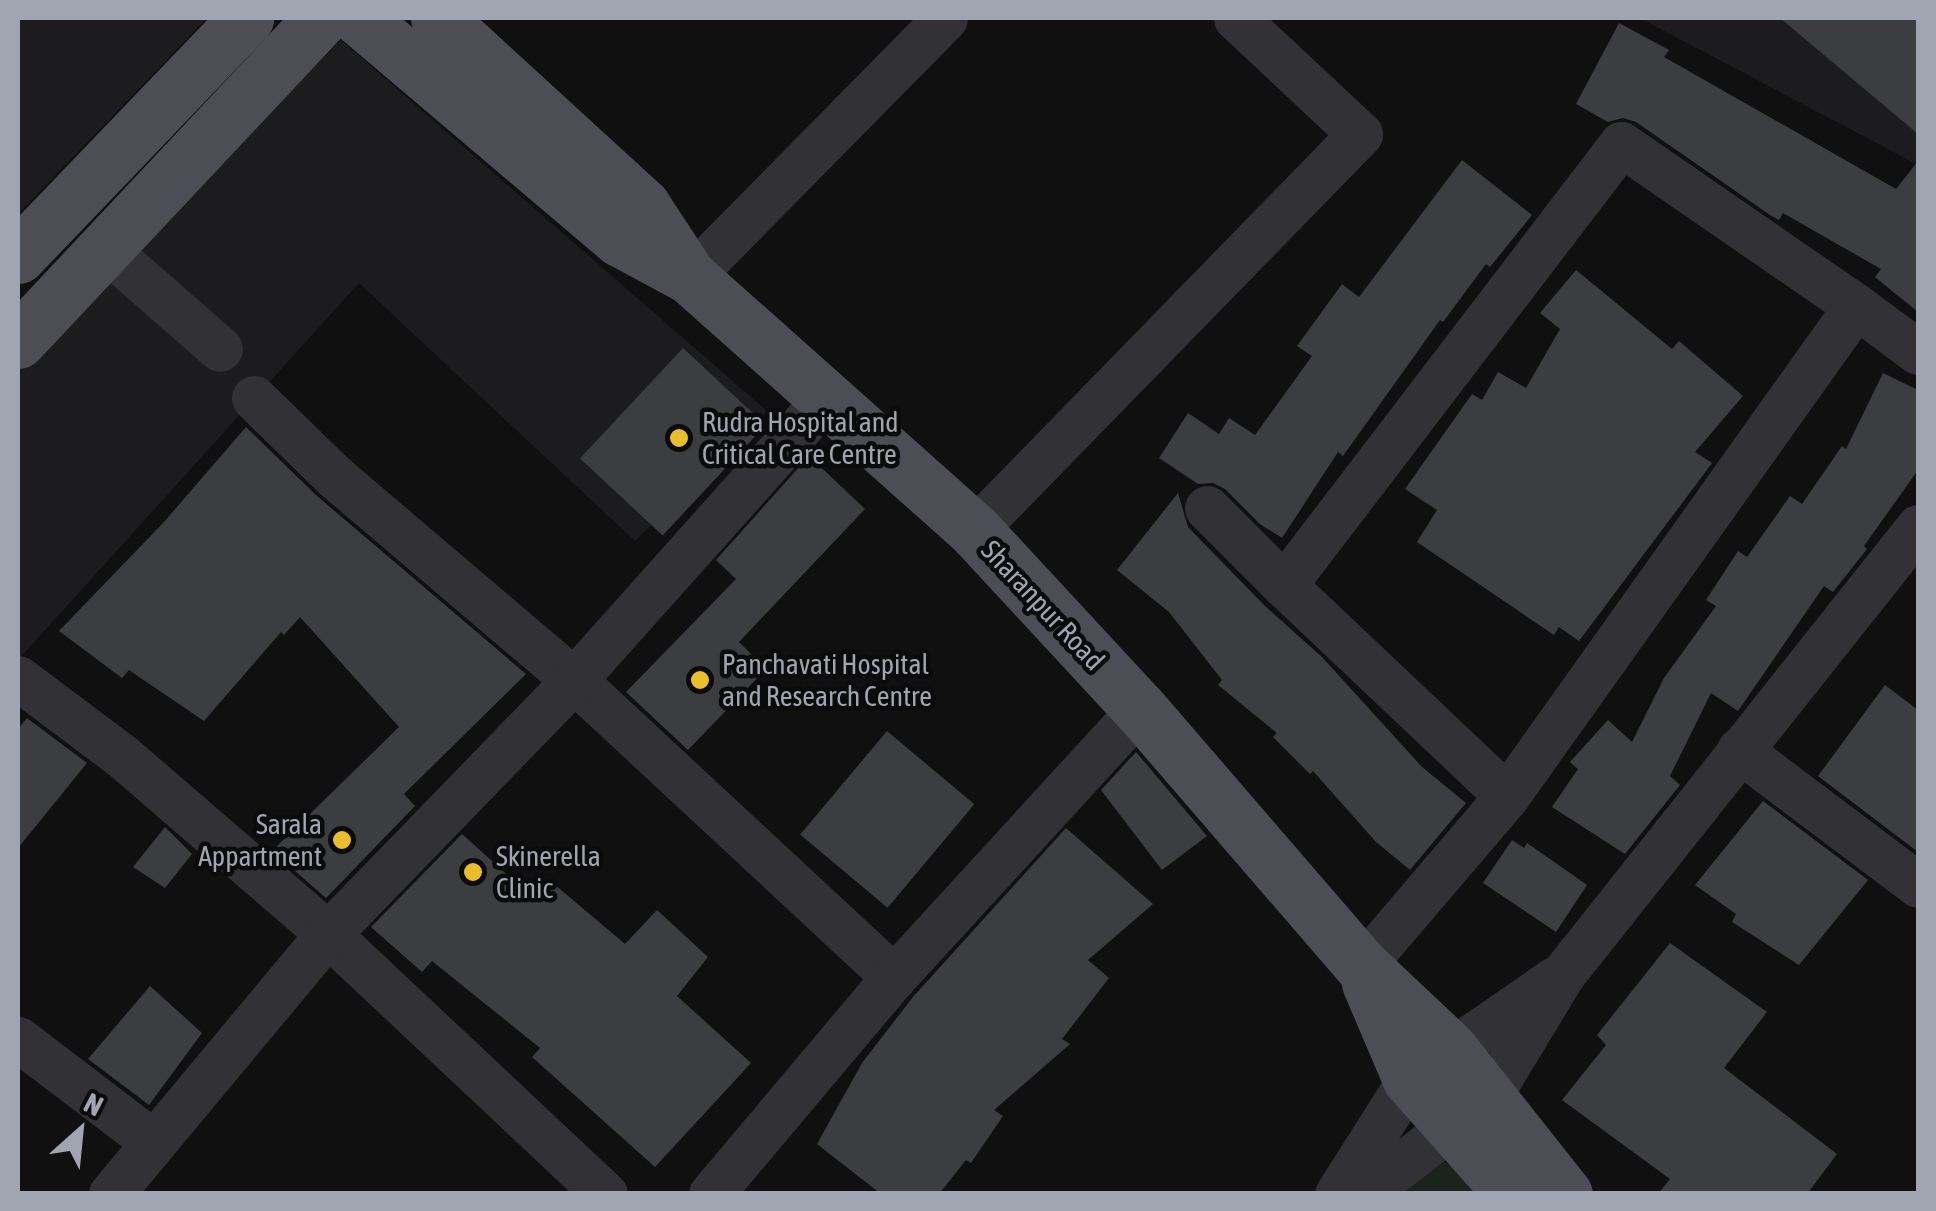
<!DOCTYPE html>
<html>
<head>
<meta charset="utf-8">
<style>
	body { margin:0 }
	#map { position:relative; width:1936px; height:1211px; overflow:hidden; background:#101011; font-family:"Asap Condensed",sans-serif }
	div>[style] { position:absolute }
	.built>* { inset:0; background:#1c1c1e }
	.green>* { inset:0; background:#1c231d }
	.building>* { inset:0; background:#3c3d41; transform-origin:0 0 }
	.minor>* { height:45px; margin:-22.5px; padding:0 22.5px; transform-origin:22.5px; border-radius:22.5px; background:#313136 }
	.major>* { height:55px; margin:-27.5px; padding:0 27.5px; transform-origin:27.5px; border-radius:27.5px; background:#4d4e55 }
	.dots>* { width:28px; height:28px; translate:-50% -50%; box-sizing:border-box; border:5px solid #0b0b0c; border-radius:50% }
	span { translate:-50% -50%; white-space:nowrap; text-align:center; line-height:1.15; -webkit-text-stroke:9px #0b0b0c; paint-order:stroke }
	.poi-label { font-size:28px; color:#a1a5b1 }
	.left { translate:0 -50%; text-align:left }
	.right { translate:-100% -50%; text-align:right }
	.street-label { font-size:28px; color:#a1a5b1 }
	.frame { position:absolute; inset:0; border:20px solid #a1a5b1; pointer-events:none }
	.north { position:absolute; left:30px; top:1081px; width:100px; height:100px; -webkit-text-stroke:8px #0b0b0c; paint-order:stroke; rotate:27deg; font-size:28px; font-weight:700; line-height:40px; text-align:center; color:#a1a5b1 }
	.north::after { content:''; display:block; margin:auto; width:35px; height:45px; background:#a1a5b1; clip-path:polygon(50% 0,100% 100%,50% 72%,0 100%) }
</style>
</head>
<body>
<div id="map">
	<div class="built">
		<div style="clip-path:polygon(18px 18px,207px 18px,18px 214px)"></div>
		<div style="clip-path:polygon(1640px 18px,1918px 18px,1918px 165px)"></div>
		<div style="clip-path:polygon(341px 40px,767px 411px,635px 541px,359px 283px,18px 660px,18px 368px)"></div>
	</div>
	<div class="green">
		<div style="clip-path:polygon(1443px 1160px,1483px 1193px,1403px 1194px)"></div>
	</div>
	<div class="building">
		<div style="clip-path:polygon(1780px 18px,1918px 18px,1918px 134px)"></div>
		<div style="clip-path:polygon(1619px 23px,1669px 50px,1664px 57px,1896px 189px,1918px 161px,1918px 312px,1875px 277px,1881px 269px,1783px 213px,1779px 220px,1770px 215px,1636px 122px,1623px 118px,1608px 122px,1576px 104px)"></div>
		<div style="clip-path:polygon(1462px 160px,1532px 215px,1490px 267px,1486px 264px,1443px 322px,1440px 320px,1343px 456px,1338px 452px,1282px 538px,1260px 524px,1225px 489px,1213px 483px,1198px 484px,1159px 458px,1188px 413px,1219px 434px,1229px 418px,1255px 435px,1312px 356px,1297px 346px,1342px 284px,1359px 297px)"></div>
		<div style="clip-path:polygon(1576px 270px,1672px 349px,1679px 341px,1743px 396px,1695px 452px,1712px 463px,1579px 641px,1559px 627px,1554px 635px,1417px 542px,1437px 510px,1405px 489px,1472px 394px,1482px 400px,1498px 372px,1526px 388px,1560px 329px,1540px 313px)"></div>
		<div style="left:683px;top:348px;width:113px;height:151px;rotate:43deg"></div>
		<div style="clip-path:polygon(1883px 373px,1918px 390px,1918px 470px,1864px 546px,1867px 549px,1833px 592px,1824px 586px,1738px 711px,1711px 693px,1670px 776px,1680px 785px,1625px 854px,1552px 807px,1578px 769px,1570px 762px,1608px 720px,1632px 742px,1664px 678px,1716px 606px,1706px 600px,1738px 551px,1747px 557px,1790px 496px,1802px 504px,1842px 446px,1846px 449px)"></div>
		<div style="clip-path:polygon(246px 427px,317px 496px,526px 674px,404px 794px,415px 806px,326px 898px,272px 851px,399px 727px,300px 617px,284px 635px,281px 632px,204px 721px,129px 670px,122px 678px,59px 631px,164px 522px)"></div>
		<div style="clip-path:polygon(809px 456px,865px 509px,739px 642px,766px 669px,688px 750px,626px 692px,736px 579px,716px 560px)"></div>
		<div style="clip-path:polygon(1178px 493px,1188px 527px,1264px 605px,1322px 657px,1422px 767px,1466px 803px,1410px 870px,1376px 842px,1313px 771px,1310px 774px,1273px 737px,1277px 733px,1218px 685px,1222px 680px,1169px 612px,1117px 570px)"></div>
		<div style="clip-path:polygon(1885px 685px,1918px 710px,1918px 852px,1818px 776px)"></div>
		<div style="clip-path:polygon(27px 718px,87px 763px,18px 848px,18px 729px)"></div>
		<div style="left:887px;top:731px;width:114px;height:135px;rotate:40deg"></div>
		<div style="clip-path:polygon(1136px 752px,1207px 836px,1162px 870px,1101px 790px)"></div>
		<div style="clip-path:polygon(1763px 801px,1868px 880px,1799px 965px,1732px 922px,1736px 914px,1695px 885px)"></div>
		<div style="clip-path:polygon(165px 827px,192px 854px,165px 888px,133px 867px)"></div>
		<div style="clip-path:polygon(1066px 828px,1153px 904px,1088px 960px,1109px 978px,1062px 1039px,1070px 1044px,994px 1110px,1003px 1116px,971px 1163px,966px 1160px,939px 1194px,881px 1194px,817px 1144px,862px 1063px,913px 997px)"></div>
		<div style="clip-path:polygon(462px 834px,532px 897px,548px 879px,625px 944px,657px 910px,708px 957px,677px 996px,751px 1063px,655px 1167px,532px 1057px,540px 1048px,432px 961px,422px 972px,371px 927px)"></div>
		<div style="clip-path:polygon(1512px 840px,1524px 848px,1527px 843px,1587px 885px,1556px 932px,1483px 883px)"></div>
		<div style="clip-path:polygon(1670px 943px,1767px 1012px,1724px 1068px,1837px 1154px,1807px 1194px,1658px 1194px,1670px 1179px,1562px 1100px,1606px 1045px,1597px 1035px)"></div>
		<div style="clip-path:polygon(150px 986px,202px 1033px,149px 1105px,88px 1059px)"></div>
	</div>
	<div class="minor">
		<div style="left:1621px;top:144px;width:285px;rotate:34.6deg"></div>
		<div style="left:1856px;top:306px;width:602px;rotate:125.46deg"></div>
		<div style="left:1507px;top:796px;width:307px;rotate:-136.6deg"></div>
		<div style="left:1284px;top:585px;width:555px;rotate:-52.61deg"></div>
		<div style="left:107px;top:250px;width:150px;rotate:41.2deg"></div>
		<div style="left:690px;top:277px;width:363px;rotate:-45.4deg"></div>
		<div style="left:1856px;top:306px;width:77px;rotate:36.6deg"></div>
		<div style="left:254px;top:398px;width:112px;rotate:44.3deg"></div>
		<div style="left:334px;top:476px;width:315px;rotate:40.4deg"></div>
		<div style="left:574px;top:680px;width:437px;rotate:42.9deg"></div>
		<div style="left:1207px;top:508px;width:109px;rotate:45deg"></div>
		<div style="left:974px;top:530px;width:553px;rotate:-45.73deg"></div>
		<div style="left:1360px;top:134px;width:170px;rotate:-136.9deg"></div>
		<div style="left:18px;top:678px;width:130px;rotate:36.9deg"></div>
		<div style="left:122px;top:756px;width:272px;rotate:40.8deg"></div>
		<div style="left:328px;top:934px;width:380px;rotate:43.2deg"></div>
		<div style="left:1739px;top:750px;width:224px;rotate:37deg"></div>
		<div style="left:1362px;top:966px;width:223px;rotate:-49.5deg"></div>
		<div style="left:18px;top:1039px;width:168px;rotate:37.3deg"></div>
		<div style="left:111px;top:1194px;width:339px;rotate:-50.2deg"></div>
		<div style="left:328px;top:934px;width:354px;rotate:-45.9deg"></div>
		<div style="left:574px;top:680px;width:378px;rotate:-48.2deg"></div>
		<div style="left:711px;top:1194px;width:284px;rotate:-49.9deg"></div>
		<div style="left:894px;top:977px;width:364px;rotate:-47.5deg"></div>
		<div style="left:1337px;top:1194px;width:136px;rotate:-57.6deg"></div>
		<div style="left:1410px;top:1079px;width:174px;rotate:-34.7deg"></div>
		<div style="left:1365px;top:1194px;width:158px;rotate:-38.3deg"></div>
		<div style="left:1489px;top:1096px;width:143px;rotate:-58.8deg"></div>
		<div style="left:1563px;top:974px;width:571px;rotate:-51.54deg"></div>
	</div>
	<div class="major">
		<div style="left:359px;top:18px;width:342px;rotate:40.3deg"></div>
		<div style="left:620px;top:239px;width:80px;rotate:28.5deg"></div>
		<div style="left:690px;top:277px;width:380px;rotate:41.7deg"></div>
		<div style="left:974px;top:530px;width:244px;rotate:47.2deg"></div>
		<div style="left:1140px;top:709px;width:340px;rotate:49.2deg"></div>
		<div style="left:1362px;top:966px;width:121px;rotate:43.3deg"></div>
		<div style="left:1450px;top:1049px;width:185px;rotate:51.6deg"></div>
		<div style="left:438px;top:18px;width:278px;rotate:42.5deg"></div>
		<div style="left:643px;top:206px;width:73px;rotate:56.7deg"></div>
		<div style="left:18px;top:256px;width:330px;rotate:-46.2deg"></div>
		<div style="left:18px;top:341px;width:443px;rotate:-46.8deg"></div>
		<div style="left:1369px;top:983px;width:104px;rotate:66.9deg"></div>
		<div style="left:1410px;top:1079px;width:154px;rotate:48.4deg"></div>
	</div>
	<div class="dots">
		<div style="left:679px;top:438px;background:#eabc2f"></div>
		<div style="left:700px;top:680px;background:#eabc2f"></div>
		<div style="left:342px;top:840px;background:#eabc2f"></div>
		<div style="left:473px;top:872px;background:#eabc2f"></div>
	</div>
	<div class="poi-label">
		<span class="left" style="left:702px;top:438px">Rudra Hospital and<br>Critical Care Centre</span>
		<span class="left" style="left:722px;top:680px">Panchavati Hospital<br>and Research Centre</span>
		<span class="right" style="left:322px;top:840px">Sarala<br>Appartment</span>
		<span class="left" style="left:496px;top:872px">Skinerella<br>Clinic</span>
	</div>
	<div class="street-label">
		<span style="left:1043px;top:605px;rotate:47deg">Sharanpur Road</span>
	</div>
	<div class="frame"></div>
	<div class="north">N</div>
</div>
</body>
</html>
